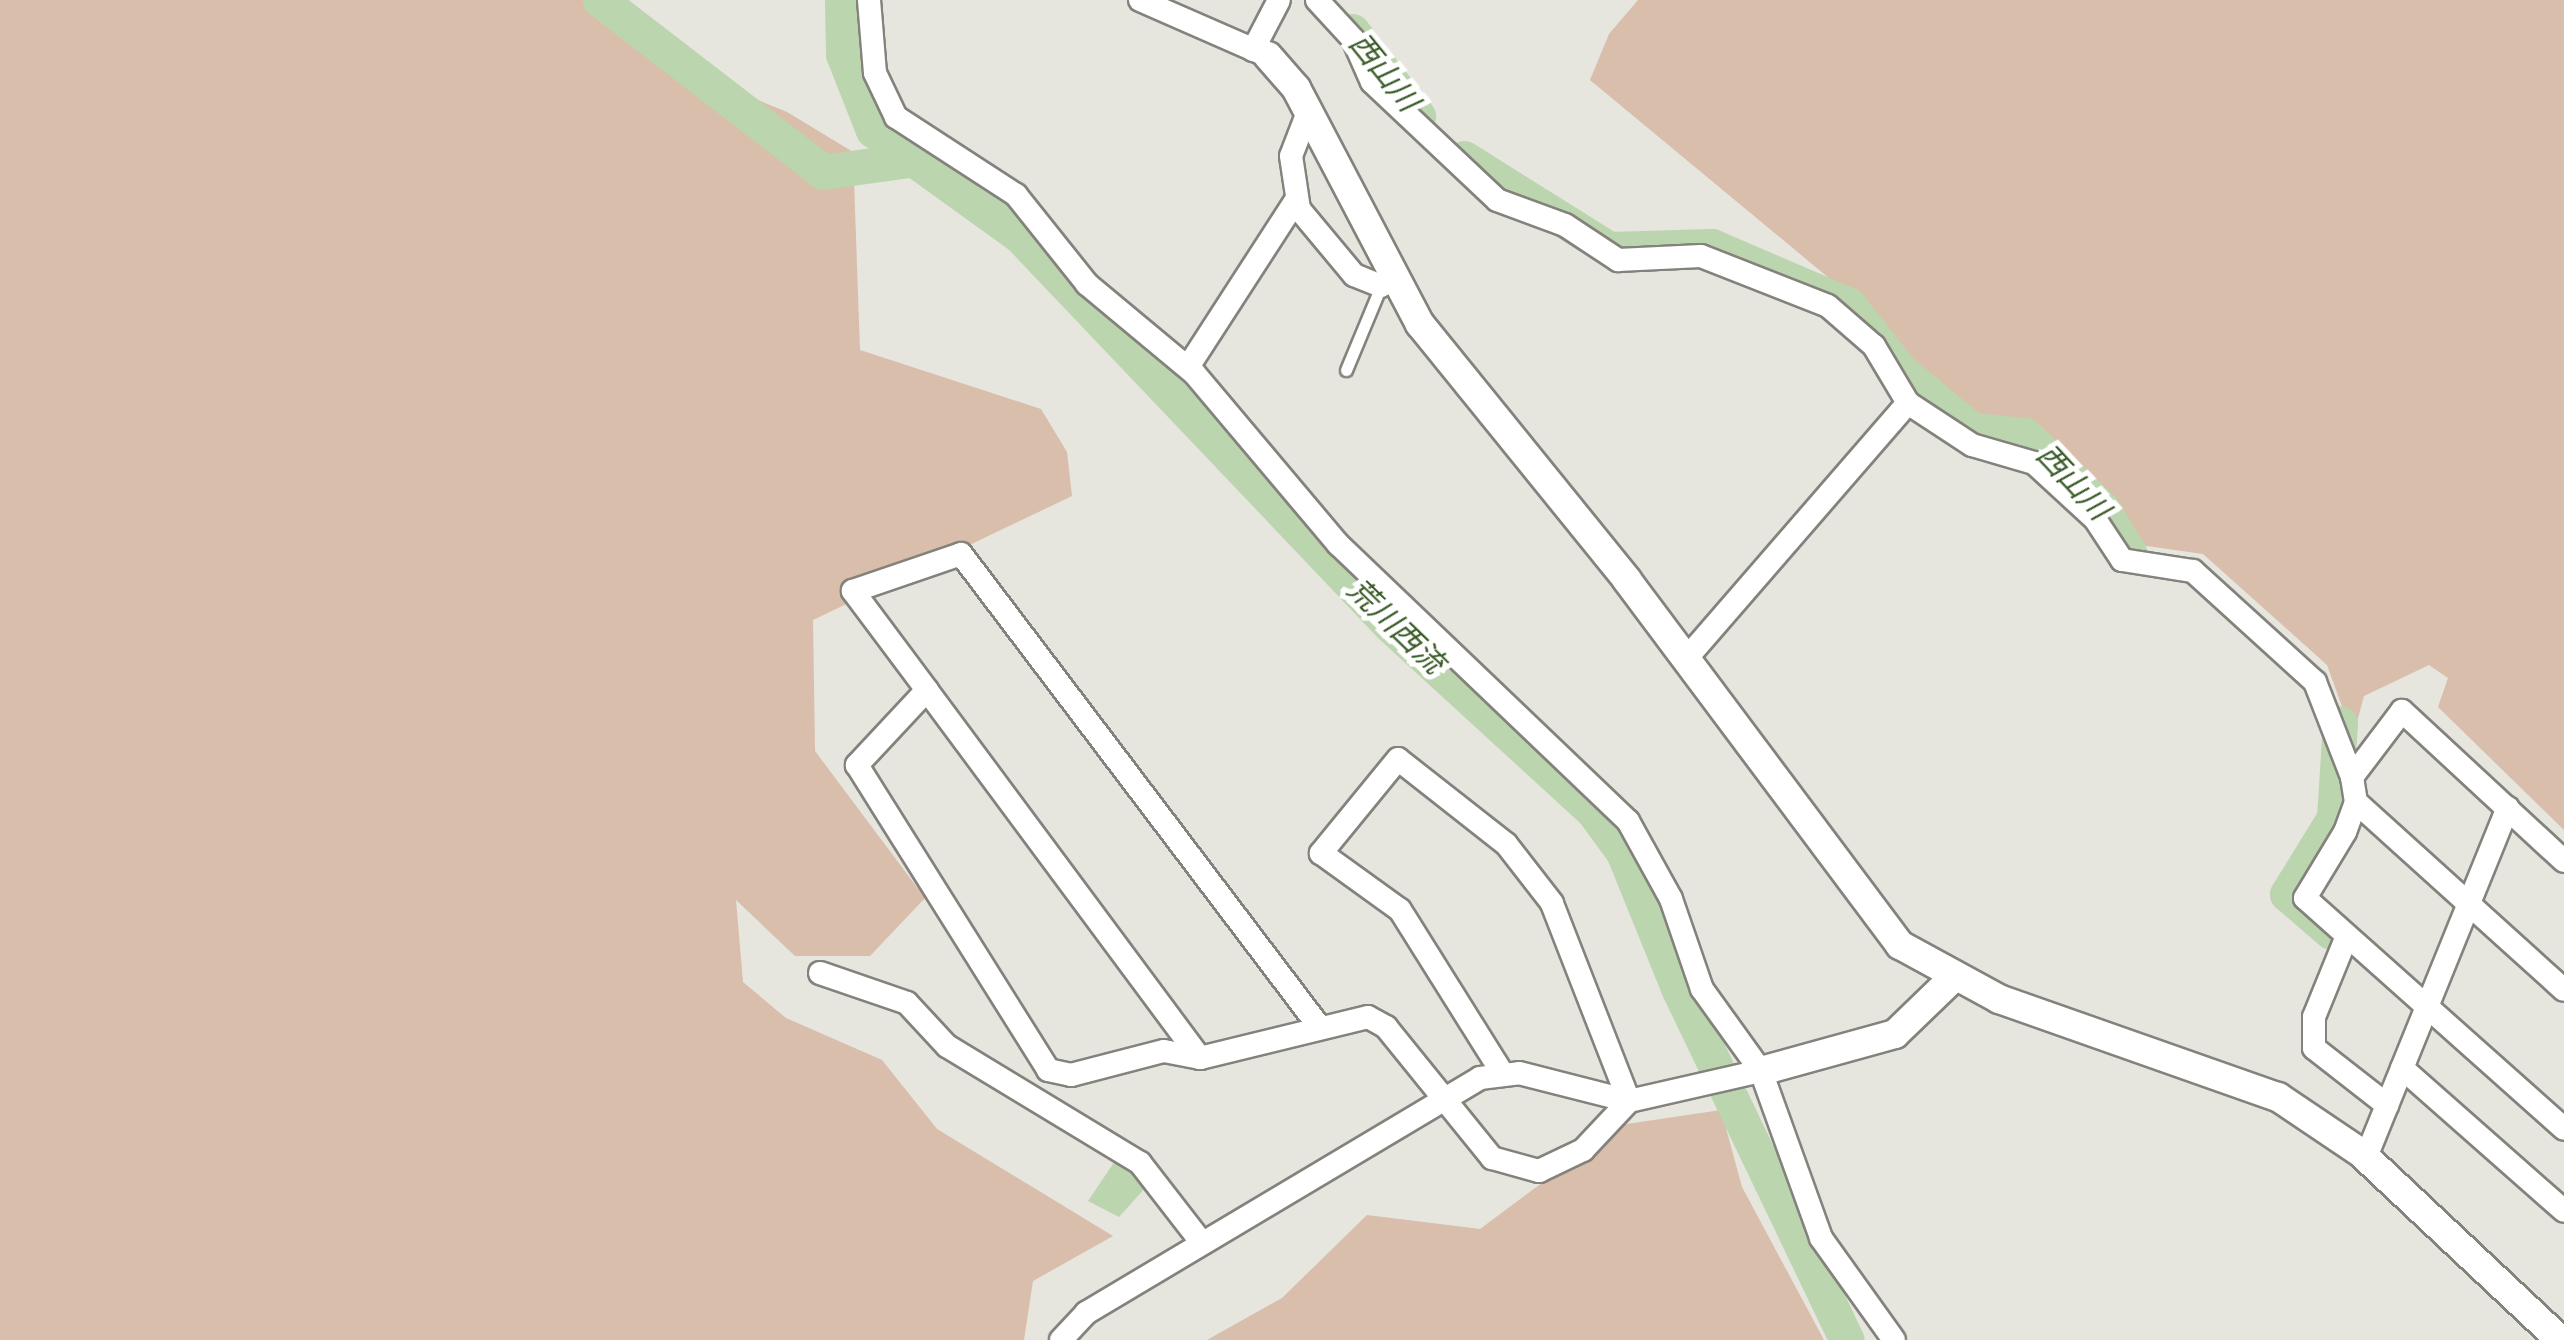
<!DOCTYPE html>
<html>
<head>
<meta charset="utf-8">
<style>
	body { margin:0 }
	#map { position:relative; width:2564px; height:1340px; overflow:hidden; background:#e6e5de; font-family:Signika,"Noto Sans JP",sans-serif }
	div>[style] { position:absolute }
	.green>* { inset:0; background:#d8beab }
	.water>* { inset:0; background:#bbd5af }
	.river>* { height:35px; margin:-17.5px; padding:0 17.5px; transform-origin:17.5px; border-radius:17.5px; background:#bbd5af }
	.roads { filter:drop-shadow(2px 0 #84827c) drop-shadow(-2px 0 #84827c) drop-shadow(0 2px #84827c) drop-shadow(0 -2px #84827c) }
	.service>* { height:11px; margin:-5.5px; padding:0 5.5px; transform-origin:5.5px; border-radius:5.5px; background:#fff }
	.minor>* { height:22px; margin:-11px; padding:0 11px; transform-origin:11px; border-radius:11px; background:#fff }
	.tertiary>* { height:28px; margin:-14px; padding:0 14px; transform-origin:14px; border-radius:14px; background:#fff }
	span { translate:-50% -50%; white-space:nowrap; text-align:center; line-height:1.15; -webkit-text-stroke:10px #fff; paint-order:stroke }
	.water-label { font-size:30px; color:#395b27; font-style:italic }
</style>
</head>
<body>
<div id="map">
	<div class="green">
		<div style="clip-path:polygon(0 0,602px 0,673px 65px,787px 112px,853px 152px,860px 350px,1041px 409px,1067px 452px,1072px 496px,813px 620px,815px 751px,925px 898px,870px 956px,795px 956px,736px 900px,743px 982px,786px 1018px,882px 1060px,937px 1129px,1113px 1236px,1033px 1281px,1024px 1340px,0 1340px)"></div>
		<div style="clip-path:polygon(1638px 0,2564px 0,2564px 830px,2438px 707px,2448px 678px,2429px 665px,2364px 696px,2353px 737px,2327px 665px,2203px 554px,2133px 544px,2095px 488px,2034px 430px,1976px 417px,1911px 367px,1847px 293px,1590px 80px,1609px 34px)"></div>
		<div style="clip-path:polygon(1721px 1110px,1742px 1187px,1824px 1340px,1207px 1340px,1282px 1298px,1367px 1215px,1480px 1229px,1620px 1125px)"></div>
	</div>
	<div class="water">
		<div style="clip-path:polygon(1115px 1161px,1147px 1186px,1119px 1217px,1088px 1201px)"></div>
	</div>
	<div class="river">
		<div style="left:600px;top:0;width:282px;rotate:37.6deg"></div>
		<div style="left:823px;top:172px;width:94px;rotate:-8deg"></div>
		<div style="left:842px;top:0;width:54px;rotate:88.9deg"></div>
		<div style="left:843px;top:54px;width:82px;rotate:68.5deg"></div>
		<div style="left:873px;top:130px;width:181px;rotate:35.8deg"></div>
		<div style="left:1020px;top:236px;width:537px;rotate:46.43deg"></div>
		<div style="left:1390px;top:625px;width:275px;rotate:42.5deg"></div>
		<div style="left:1593px;top:811px;width:51px;rotate:53.8deg"></div>
		<div style="left:1623px;top:852px;width:149px;rotate:67.9deg"></div>
		<div style="left:1679px;top:990px;width:388px;rotate:64.4deg"></div>
		<div style="left:1352px;top:31px;width:108px;rotate:52.2deg"></div>
		<div style="left:1464px;top:158px;width:171px;rotate:32.1deg"></div>
		<div style="left:1609px;top:249px;width:103px;rotate:-1.7deg"></div>
		<div style="left:1712px;top:246px;width:149px;rotate:23.3deg"></div>
		<div style="left:1849px;top:305px;width:84px;rotate:51.8deg"></div>
		<div style="left:1901px;top:371px;width:92px;rotate:39.7deg"></div>
		<div style="left:1972px;top:430px;width:53px;rotate:5.4deg"></div>
		<div style="left:2025px;top:435px;width:106px;rotate:43.5deg"></div>
		<div style="left:2102px;top:508px;width:52px;rotate:58.5deg"></div>
		<div style="left:2331px;top:932px;width:58px;rotate:-139.2deg"></div>
		<div style="left:2287px;top:894px;width:89px;rotate:-58.3deg"></div>
		<div style="left:2334px;top:818px;width:95px;rotate:-86.4deg"></div>
	</div>
	<div class="roads">
		<div class="service">
			<div style="left:1346px;top:370px;width:91px;rotate:-67.4deg"></div>
		</div>
		<div class="minor">
			<div style="left:869px;top:0;width:73px;rotate:85.3deg"></div>
			<div style="left:875px;top:73px;width:49px;rotate:64.5deg"></div>
			<div style="left:896px;top:117px;width:143px;rotate:33deg"></div>
			<div style="left:1016px;top:195px;width:114px;rotate:51.4deg"></div>
			<div style="left:1087px;top:284px;width:139px;rotate:39.8deg"></div>
			<div style="left:1194px;top:373px;width:224px;rotate:49.9deg"></div>
			<div style="left:1338px;top:544px;width:401px;rotate:43.7deg"></div>
			<div style="left:1628px;top:821px;width:89px;rotate:61.1deg"></div>
			<div style="left:1671px;top:899px;width:95px;rotate:71deg"></div>
			<div style="left:1702px;top:989px;width:101px;rotate:54.3deg"></div>
			<div style="left:1761px;top:1071px;width:177px;rotate:70.2deg"></div>
			<div style="left:1821px;top:1238px;width:125px;rotate:54.4deg"></div>
			<div style="left:1140px;top:0;width:140px;rotate:23.6deg"></div>
			<div style="left:1317px;top:0;width:53px;rotate:47.3deg"></div>
			<div style="left:1353px;top:39px;width:47px;rotate:66.2deg"></div>
			<div style="left:1372px;top:82px;width:172px;rotate:43.3deg"></div>
			<div style="left:1497px;top:200px;width:72px;rotate:20.2deg"></div>
			<div style="left:1565px;top:225px;width:64px;rotate:33.4deg"></div>
			<div style="left:1618px;top:260px;width:83px;rotate:-2.8deg"></div>
			<div style="left:1701px;top:256px;width:136px;rotate:21.5deg"></div>
			<div style="left:1828px;top:306px;width:61px;rotate:41deg"></div>
			<div style="left:1874px;top:346px;width:66px;rotate:59.2deg"></div>
			<div style="left:1908px;top:403px;width:77px;rotate:33.3deg"></div>
			<div style="left:1972px;top:445px;width:65px;rotate:16.2deg"></div>
			<div style="left:2034px;top:463px;width:83px;rotate:42.6deg"></div>
			<div style="left:2095px;top:519px;width:49px;rotate:56.6deg"></div>
			<div style="left:2122px;top:560px;width:72px;rotate:8.8deg"></div>
			<div style="left:2193px;top:571px;width:165px;rotate:42.3deg"></div>
			<div style="left:2315px;top:682px;width:102px;rotate:68.7deg"></div>
			<div style="left:1253px;top:50px;width:56px;rotate:-62.5deg"></div>
			<div style="left:1308px;top:112px;width:47px;rotate:111.1deg"></div>
			<div style="left:1291px;top:156px;width:54px;rotate:81.4deg"></div>
			<div style="left:1299px;top:209px;width:86px;rotate:50.2deg"></div>
			<div style="left:1354px;top:275px;width:29px;rotate:22deg"></div>
			<div style="left:1381px;top:286px;width:13px;rotate:-39deg"></div>
			<div style="left:1188px;top:367px;width:199px;rotate:-57.1deg"></div>
			<div style="left:1686px;top:659px;width:339px;rotate:-49.1deg"></div>
			<div style="left:927px;top:690px;width:124px;rotate:-126.8deg"></div>
			<div style="left:853px;top:591px;width:114px;rotate:-18.9deg"></div>
			<div style="left:961px;top:554px;width:591px;rotate:52.84deg"></div>
			<div style="left:2356px;top:802px;width:280px;rotate:42.1deg"></div>
			<div style="left:2564px;top:861px;width:221px;rotate:-137.2deg"></div>
			<div style="left:2402px;top:711px;width:83px;rotate:127.1deg"></div>
			<div style="left:2352px;top:777px;width:25px;rotate:81deg"></div>
			<div style="left:2356px;top:802px;width:32px;rotate:110deg"></div>
			<div style="left:2345px;top:832px;width:77px;rotate:121.2deg"></div>
			<div style="left:2305px;top:898px;width:347px;rotate:41.7deg"></div>
			<div style="left:2347px;top:936px;width:87px;rotate:112.2deg"></div>
			<div style="left:2314px;top:1017px;width:31px;rotate:90deg"></div>
			<div style="left:2314px;top:1048px;width:93px;rotate:38deg"></div>
			<div style="left:820px;top:973px;width:92px;rotate:19deg"></div>
			<div style="left:907px;top:1003px;width:59px;rotate:47.1deg"></div>
			<div style="left:947px;top:1046px;width:226px;rotate:31.2deg"></div>
			<div style="left:1140px;top:1163px;width:101px;rotate:52.2deg"></div>
			<div style="left:1200px;top:1058px;width:458px;rotate:-126.6deg"></div>
			<div style="left:927px;top:690px;width:103px;rotate:133deg"></div>
			<div style="left:857px;top:765px;width:360px;rotate:57.9deg"></div>
			<div style="left:1048px;top:1070px;width:24px;rotate:12deg"></div>
			<div style="left:1071px;top:1075px;width:96px;rotate:-14.5deg"></div>
			<div style="left:1164px;top:1051px;width:37px;rotate:11deg"></div>
			<div style="left:1200px;top:1058px;width:173px;rotate:-13.7deg"></div>
			<div style="left:1368px;top:1017px;width:21px;rotate:29deg"></div>
			<div style="left:1386px;top:1027px;width:169px;rotate:51deg"></div>
			<div style="left:1492px;top:1158px;width:49px;rotate:15.5deg"></div>
			<div style="left:1539px;top:1171px;width:49px;rotate:-25.5deg"></div>
			<div style="left:1583px;top:1150px;width:67px;rotate:-46.8deg"></div>
			<div style="left:1629px;top:1101px;width:212px;rotate:-111.3deg"></div>
			<div style="left:1552px;top:903px;width:75px;rotate:-127.9deg"></div>
			<div style="left:1506px;top:844px;width:137px;rotate:-141.8deg"></div>
			<div style="left:1398px;top:759px;width:122px;rotate:129.3deg"></div>
			<div style="left:1321px;top:853px;width:97px;rotate:35.8deg"></div>
			<div style="left:1400px;top:910px;width:190px;rotate:57.9deg"></div>
			<div style="left:2402px;top:1068px;width:216px;rotate:41.4deg"></div>
			<div style="left:2366px;top:1157px;width:377px;rotate:-67.9deg"></div>
			<div style="left:1061px;top:1340px;width:37px;rotate:-47deg"></div>
			<div style="left:1086px;top:1313px;width:459px;rotate:-30.8deg"></div>
			<div style="left:1480px;top:1078px;width:39px;rotate:-7deg"></div>
			<div style="left:1519px;top:1073px;width:114px;rotate:14.3deg"></div>
			<div style="left:1629px;top:1101px;width:135px;rotate:-12.8deg"></div>
		</div>
		<div class="tertiary">
			<div style="left:1268px;top:56px;width:43px;rotate:48.8deg"></div>
			<div style="left:1296px;top:88px;width:267px;rotate:62.3deg"></div>
			<div style="left:1420px;top:324px;width:329px;rotate:51deg"></div>
			<div style="left:1627px;top:580px;width:456px;rotate:53.2deg"></div>
			<div style="left:1900px;top:945px;width:113px;rotate:28.6deg"></div>
			<div style="left:1999px;top:999px;width:296px;rotate:19.4deg"></div>
			<div style="left:2278px;top:1097px;width:99px;rotate:33.9deg"></div>
			<div style="left:2360px;top:1152px;width:274px;rotate:43.2deg"></div>
			<div style="left:1761px;top:1071px;width:139px;rotate:-15.4deg"></div>
			<div style="left:1895px;top:1034px;width:79px;rotate:-44deg"></div>
		</div>
	</div>
	<div class="water-label">
		<span style="left:1383px;top:73px;rotate:51deg">西山川</span>
		<span style="left:2072px;top:483px;rotate:47deg">西山川</span>
		<span style="left:1395px;top:627px;rotate:44deg">荒川西流</span>
	</div>
</div>
</body>
</html>
